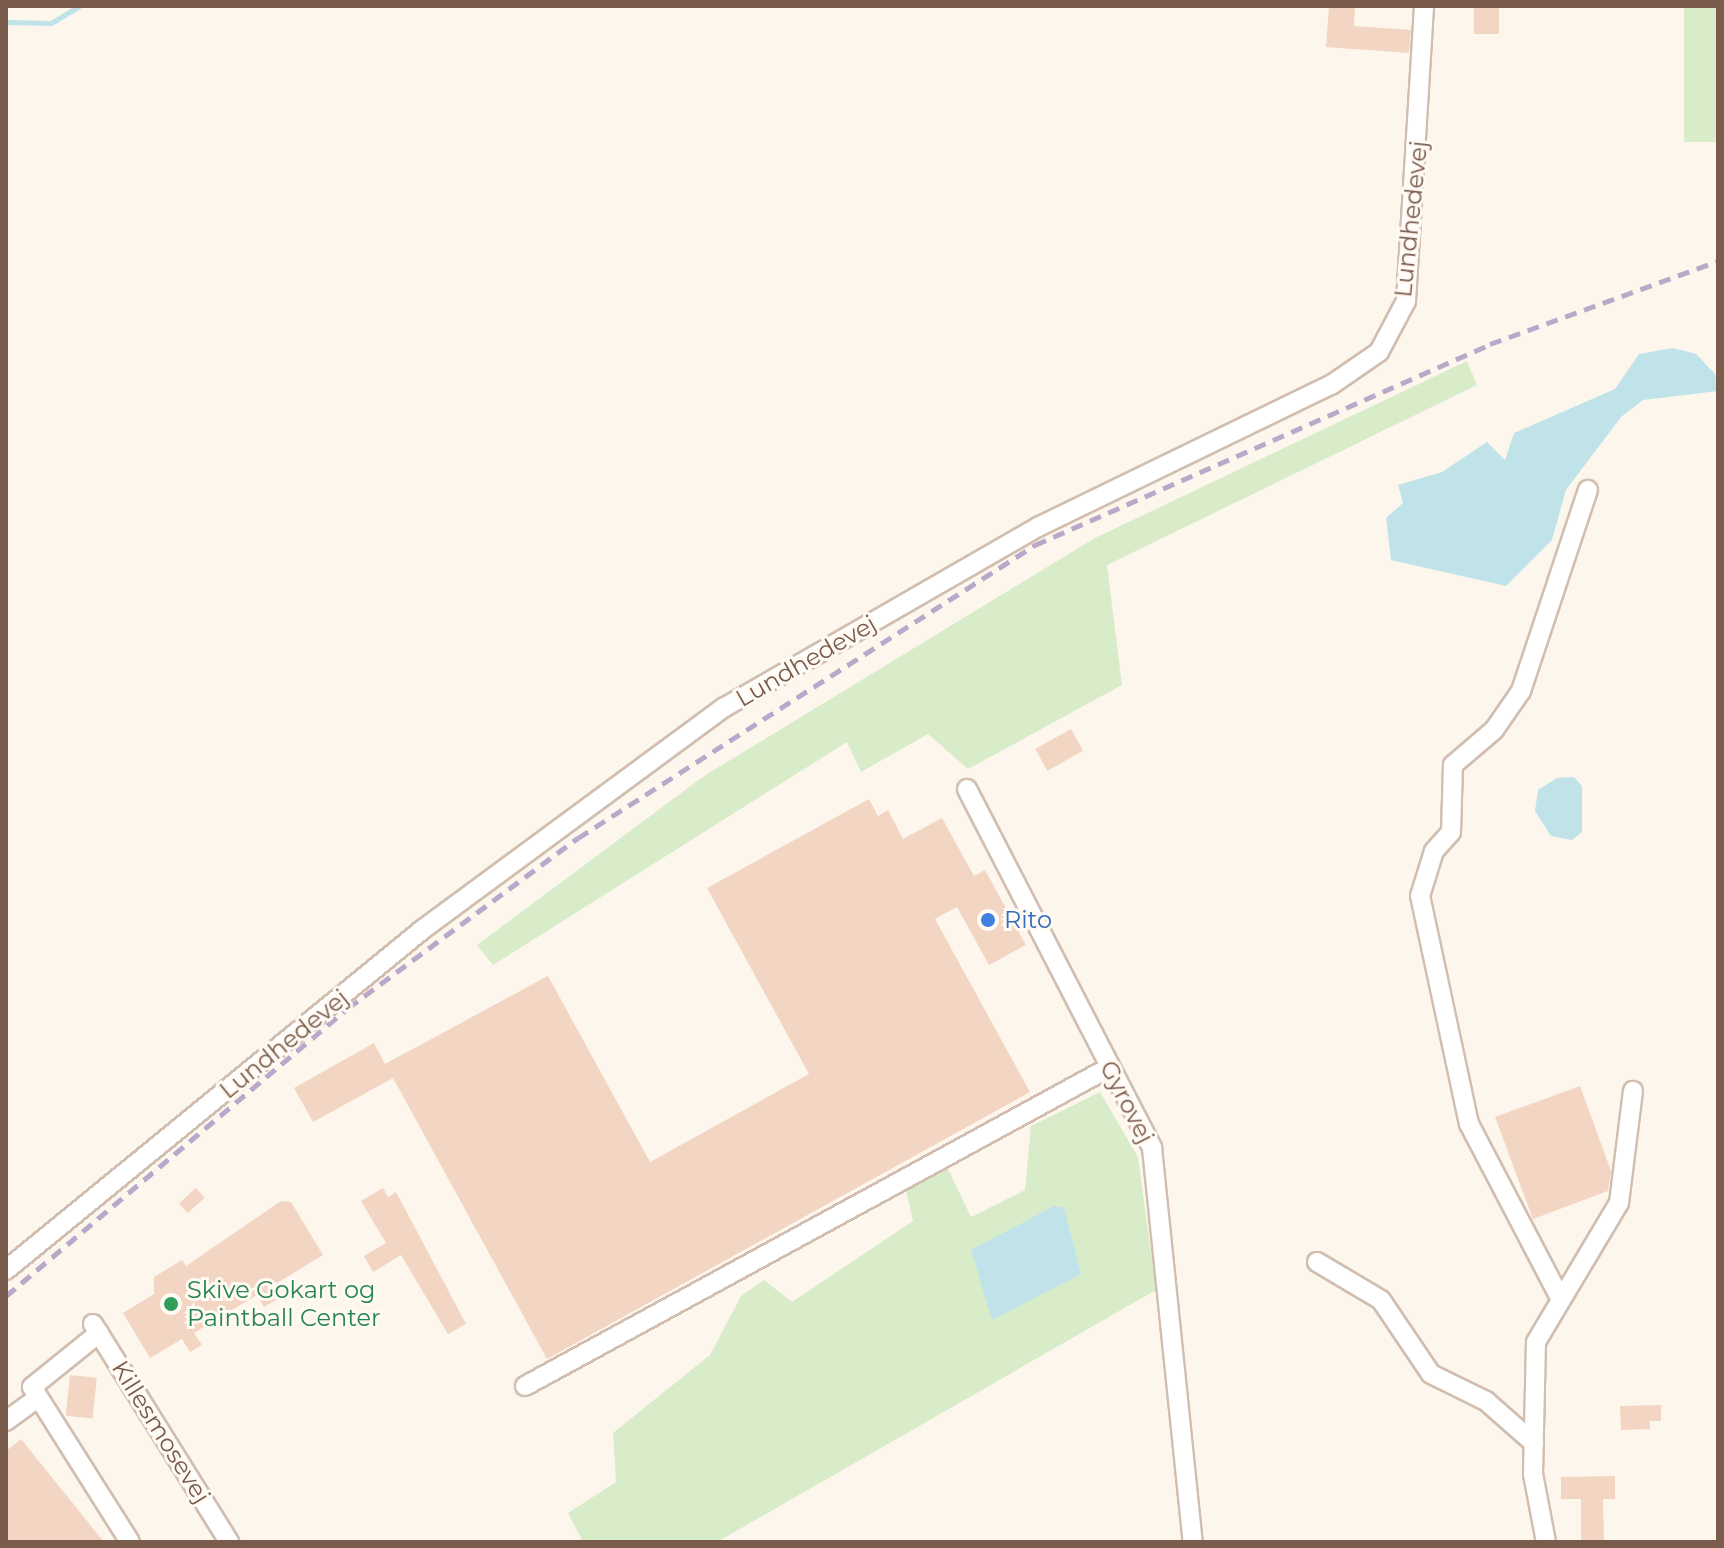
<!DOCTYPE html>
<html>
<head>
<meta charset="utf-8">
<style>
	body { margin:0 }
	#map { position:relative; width:1724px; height:1548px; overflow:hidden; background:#fdf6ec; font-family:Montserrat,sans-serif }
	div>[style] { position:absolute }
	.green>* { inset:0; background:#d8ecc9; transform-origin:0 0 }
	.water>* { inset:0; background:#bfe3e8 }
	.stream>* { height:5px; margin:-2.5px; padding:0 2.5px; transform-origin:2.5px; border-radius:2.5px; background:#bfe3e8 }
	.building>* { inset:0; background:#f3d5c3; transform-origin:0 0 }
	.roads { filter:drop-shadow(2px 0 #d1beb0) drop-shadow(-2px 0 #d1beb0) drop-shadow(0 2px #d1beb0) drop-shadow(0 -2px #d1beb0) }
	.minor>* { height:18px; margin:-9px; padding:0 9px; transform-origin:9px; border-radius:9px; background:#fff }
	.rail>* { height:5px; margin-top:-2.5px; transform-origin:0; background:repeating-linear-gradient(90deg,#b9a8c9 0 12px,transparent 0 20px) }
	.dots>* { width:22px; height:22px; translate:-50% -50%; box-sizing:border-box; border:4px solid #fffaf3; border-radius:50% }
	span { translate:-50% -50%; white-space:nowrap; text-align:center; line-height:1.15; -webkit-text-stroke:6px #fffaf3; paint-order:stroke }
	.street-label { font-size:24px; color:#7a5c4d }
	.shop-label { font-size:24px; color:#366cbe }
	.left { translate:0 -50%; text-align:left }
	.leisure-label { font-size:24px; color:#27864d }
	.frame { position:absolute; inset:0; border:8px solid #7a5c4d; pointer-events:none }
</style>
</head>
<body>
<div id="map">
	<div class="green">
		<div style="left:1684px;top:6px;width:34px;height:136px"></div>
		<div style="clip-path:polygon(1467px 361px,1477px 385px,1107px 565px,1122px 685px,968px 769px,928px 734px,861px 772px,847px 742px,493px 965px,477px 945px,704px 776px,1095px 538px)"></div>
		<div style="clip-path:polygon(1100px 1092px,1138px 1157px,1156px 1290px,717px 1542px,583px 1542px,568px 1513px,616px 1482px,613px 1433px,710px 1355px,741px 1296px,764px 1280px,792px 1302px,913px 1221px,906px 1190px,946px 1165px,971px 1217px,1025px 1190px,1031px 1126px)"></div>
	</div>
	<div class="water">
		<div style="clip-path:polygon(1673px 348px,1696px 354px,1715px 374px,1718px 391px,1643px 400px,1621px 417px,1566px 490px,1552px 540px,1506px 586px,1391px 560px,1386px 518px,1403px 503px,1398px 485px,1442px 472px,1487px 442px,1505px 460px,1514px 433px,1615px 389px,1639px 354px)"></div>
		<div style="clip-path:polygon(1574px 777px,1582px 786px,1582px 832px,1572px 840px,1551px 836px,1535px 811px,1538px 790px,1557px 778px)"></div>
		<div style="clip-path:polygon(1054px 1206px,1064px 1208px,1081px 1274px,992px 1320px,971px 1250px)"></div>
	</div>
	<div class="stream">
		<div style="left:6px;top:22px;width:45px;rotate:1.3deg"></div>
		<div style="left:51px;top:23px;width:33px;rotate:-31deg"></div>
	</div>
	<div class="building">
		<div style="clip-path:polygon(1329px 6px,1355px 6px,1354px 26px,1411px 30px,1409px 53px,1326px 47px)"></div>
		<div style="left:1474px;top:6px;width:25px;height:28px"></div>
		<div style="left:1071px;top:729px;width:25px;height:41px;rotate:61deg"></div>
		<div style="clip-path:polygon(869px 799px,878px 816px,888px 810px,903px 839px,942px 818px,974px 876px,985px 870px,1026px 945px,989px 965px,957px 907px,935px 919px,1030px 1092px,547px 1359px,393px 1078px,313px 1122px,294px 1088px,374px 1043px,385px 1064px,548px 976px,650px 1162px,809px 1074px,707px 888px)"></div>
		<div style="clip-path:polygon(1580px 1086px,1611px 1171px,1608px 1191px,1533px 1219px,1495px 1117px)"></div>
		<div style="left:196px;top:1188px;width:13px;height:23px;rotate:48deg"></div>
		<div style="clip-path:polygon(383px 1188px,388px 1197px,396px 1192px,466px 1324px,448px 1334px,401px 1255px,373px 1272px,364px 1256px,386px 1243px,361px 1201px)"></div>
		<div style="clip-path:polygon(281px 1201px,291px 1202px,323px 1255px,269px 1288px,276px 1300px,264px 1307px,257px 1295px,194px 1333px,202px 1345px,190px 1352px,182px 1339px,150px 1358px,123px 1313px,154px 1294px,154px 1277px,182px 1260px,186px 1266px)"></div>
		<div style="left:70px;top:1375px;width:27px;height:41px;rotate:6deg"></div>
		<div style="clip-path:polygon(1661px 1405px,1661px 1421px,1650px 1421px,1650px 1429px,1621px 1430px,1620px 1406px)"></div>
		<div style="clip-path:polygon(21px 1439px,104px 1542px,6px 1542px,6px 1451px)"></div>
		<div style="clip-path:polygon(1615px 1476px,1615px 1499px,1603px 1499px,1604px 1542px,1581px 1542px,1581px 1499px,1561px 1499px,1561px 1477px)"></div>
	</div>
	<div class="roads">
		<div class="minor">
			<div style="left:967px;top:789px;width:404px;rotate:62.7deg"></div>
			<div style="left:1152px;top:1148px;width:396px;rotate:84.1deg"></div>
			<div style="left:1317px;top:1262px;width:74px;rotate:30.7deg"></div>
			<div style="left:1381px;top:1300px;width:89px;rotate:56deg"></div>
			<div style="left:1431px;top:1374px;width:61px;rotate:26.1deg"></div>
			<div style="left:1486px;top:1401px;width:64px;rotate:41.2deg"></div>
			<div style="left:6px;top:1270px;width:537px;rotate:-39.26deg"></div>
			<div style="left:422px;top:930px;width:376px;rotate:-36.4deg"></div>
			<div style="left:725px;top:707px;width:361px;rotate:-29.9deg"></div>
			<div style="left:1038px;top:527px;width:326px;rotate:-25.9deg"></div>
			<div style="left:1331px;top:385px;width:58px;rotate:-34.5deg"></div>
			<div style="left:1379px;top:352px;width:58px;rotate:-62.1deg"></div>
			<div style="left:1406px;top:301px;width:296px;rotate:-86.5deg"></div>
			<div style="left:1558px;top:1294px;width:192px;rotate:-117.6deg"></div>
			<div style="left:1469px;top:1124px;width:233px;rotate:-102.1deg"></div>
			<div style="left:1420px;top:896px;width:47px;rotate:-72.7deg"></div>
			<div style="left:1434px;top:851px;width:25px;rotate:-48deg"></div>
			<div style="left:1451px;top:832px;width:67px;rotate:-88.3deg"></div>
			<div style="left:1453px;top:765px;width:54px;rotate:-40.5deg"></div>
			<div style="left:1494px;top:730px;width:47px;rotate:-55.3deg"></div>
			<div style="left:1521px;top:691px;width:212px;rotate:-71.6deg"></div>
			<div style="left:93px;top:1324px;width:257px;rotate:58deg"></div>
			<div style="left:99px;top:1333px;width:86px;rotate:141.1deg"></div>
			<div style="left:32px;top:1387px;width:183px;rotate:57.7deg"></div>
			<div style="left:525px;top:1386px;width:666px;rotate:-28.6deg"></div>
			<div style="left:6px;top:1421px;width:39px;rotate:-36deg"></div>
			<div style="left:1546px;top:1542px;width:69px;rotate:-100.8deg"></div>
			<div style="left:1533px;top:1474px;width:132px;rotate:-88.7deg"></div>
			<div style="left:1536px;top:1342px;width:162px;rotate:-59.2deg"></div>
			<div style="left:1619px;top:1203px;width:113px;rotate:-82.9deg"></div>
		</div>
	</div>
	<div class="rail">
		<div style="left:6px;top:1296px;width:447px;rotate:-40.1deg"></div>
		<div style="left:348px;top:1008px;width:286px;rotate:-36.5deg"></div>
		<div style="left:578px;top:838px;width:543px;rotate:-32.67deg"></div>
		<div style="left:1035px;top:545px;width:497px;rotate:-23.8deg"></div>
		<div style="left:1490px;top:344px;width:243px;rotate:-20deg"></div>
	</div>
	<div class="dots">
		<div style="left:988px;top:920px;background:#3f7fe0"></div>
		<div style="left:171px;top:1304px;background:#2e9e5b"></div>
	</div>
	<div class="street-label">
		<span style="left:1411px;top:219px;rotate:-84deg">Lundhedevej</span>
		<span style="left:806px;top:661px;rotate:-30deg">Lundhedevej</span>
		<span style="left:284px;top:1044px;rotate:-39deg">Lundhedevej</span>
		<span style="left:1127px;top:1102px;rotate:63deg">Gyrovej</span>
		<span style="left:161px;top:1432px;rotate:58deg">Killesmosevej</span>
	</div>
	<div class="shop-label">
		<span class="left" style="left:1004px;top:920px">Rito</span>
	</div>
	<div class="leisure-label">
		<span class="left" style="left:187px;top:1304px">Skive Gokart og<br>Paintball Center</span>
	</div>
	<div class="frame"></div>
</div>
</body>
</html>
